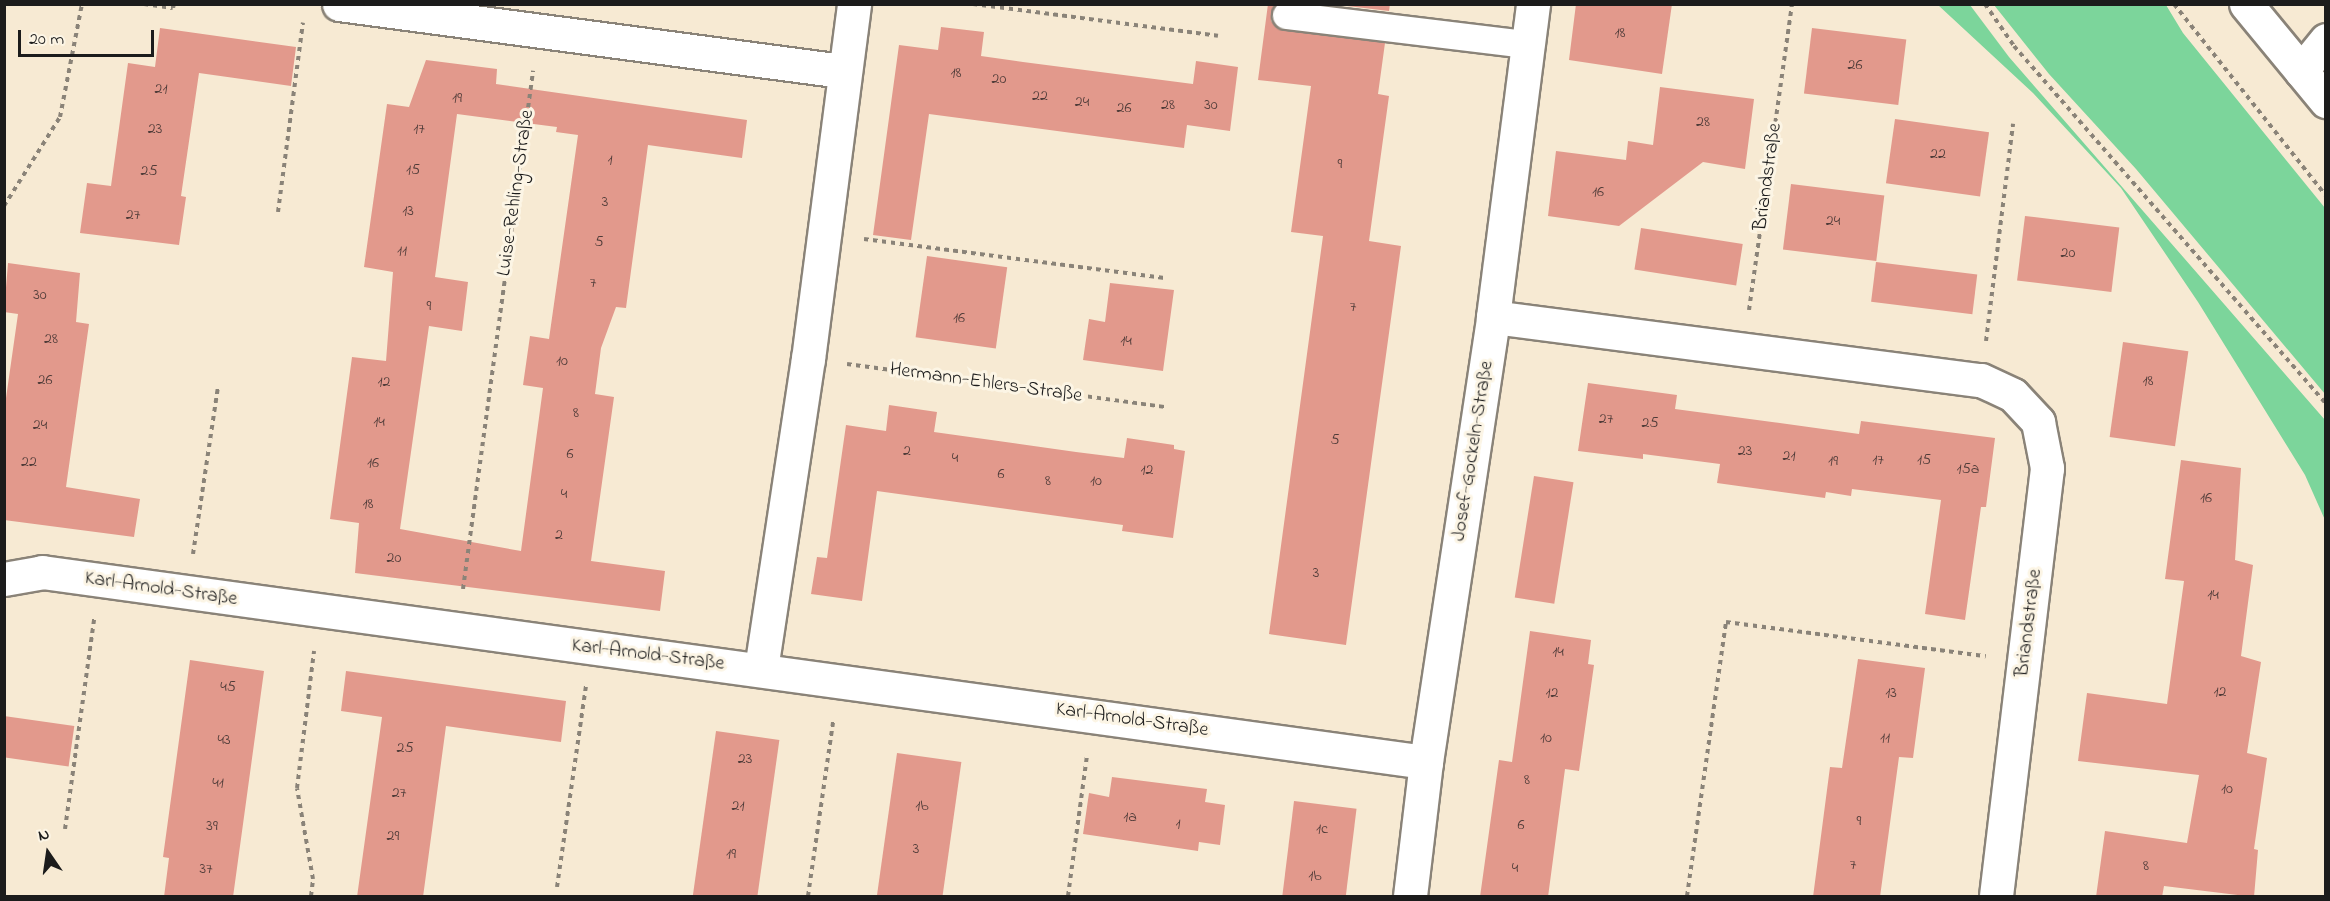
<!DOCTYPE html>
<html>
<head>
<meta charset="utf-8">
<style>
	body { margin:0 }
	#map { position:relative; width:2330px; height:901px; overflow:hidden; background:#f7ead3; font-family:"Indie Flower",sans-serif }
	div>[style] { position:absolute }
	.green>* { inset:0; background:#7cd59b }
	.building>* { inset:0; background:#e2998c; transform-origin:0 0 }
	.path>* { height:4px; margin-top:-2px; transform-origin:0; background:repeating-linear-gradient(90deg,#8a8378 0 4.5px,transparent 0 9px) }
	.roads { filter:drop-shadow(2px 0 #8a8378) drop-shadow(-2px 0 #8a8378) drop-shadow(0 2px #8a8378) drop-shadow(0 -2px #8a8378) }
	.service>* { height:27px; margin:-13.5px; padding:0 13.5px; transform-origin:13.5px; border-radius:13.5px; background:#fff }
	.minor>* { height:33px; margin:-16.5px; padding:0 16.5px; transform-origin:16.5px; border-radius:16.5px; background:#fff }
	.secondary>* { height:33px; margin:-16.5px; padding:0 16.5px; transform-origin:16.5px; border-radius:16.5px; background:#fff }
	span { translate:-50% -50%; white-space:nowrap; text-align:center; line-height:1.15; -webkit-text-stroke:6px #fcf5e5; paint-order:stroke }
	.number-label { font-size:16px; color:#4e3b38 }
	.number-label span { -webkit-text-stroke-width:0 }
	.street-label { font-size:20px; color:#1c1c1c }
	.frame { position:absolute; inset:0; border:6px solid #1c1c1c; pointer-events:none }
	.north { position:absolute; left:18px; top:823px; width:60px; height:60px; -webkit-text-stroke:4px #fcf5e5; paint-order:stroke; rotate:347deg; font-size:16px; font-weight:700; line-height:24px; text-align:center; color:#1c1c1c }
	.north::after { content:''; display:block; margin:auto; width:21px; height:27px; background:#1c1c1c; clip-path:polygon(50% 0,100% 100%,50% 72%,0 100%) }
	.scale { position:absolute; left:18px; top:30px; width:136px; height:27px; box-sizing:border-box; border:3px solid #1c1c1c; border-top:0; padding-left:8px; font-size:18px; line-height:21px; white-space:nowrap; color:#1c1c1c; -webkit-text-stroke:4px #fcf5e5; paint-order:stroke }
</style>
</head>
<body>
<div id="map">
	<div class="green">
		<div style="clip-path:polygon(1938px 5px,1970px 5px,2009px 57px,2325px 420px,2325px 520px,2305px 475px,2198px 302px,2121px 188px,2033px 93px)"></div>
		<div style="clip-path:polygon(1994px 5px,2166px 5px,2183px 33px,2325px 208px,2325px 394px,2136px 169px,2049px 74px)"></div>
	</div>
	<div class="building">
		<div style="clip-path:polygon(1268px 4px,1275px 4px,1271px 21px,1284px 30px,1385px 43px,1378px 94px,1389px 96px,1369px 241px,1401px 246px,1346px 645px,1269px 634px,1323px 236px,1291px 232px,1311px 86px,1258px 80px)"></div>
		<div style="clip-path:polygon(1331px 4px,1390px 4px,1389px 11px)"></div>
		<div style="clip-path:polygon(1576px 4px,1672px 4px,1662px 74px,1569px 60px)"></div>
		<div style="clip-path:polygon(941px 27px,984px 32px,981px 56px,1023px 62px,1193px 84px,1196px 61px,1238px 67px,1230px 131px,1187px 125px,1184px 148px,929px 114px,911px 240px,873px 235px,899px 45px,938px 50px)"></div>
		<div style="clip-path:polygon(160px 28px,296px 47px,291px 86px,199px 73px,181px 196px,186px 197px,179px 245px,80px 233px,87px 183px,111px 186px,128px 63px,155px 67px)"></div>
		<div style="left:1812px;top:28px;width:95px;height:66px;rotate:7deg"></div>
		<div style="clip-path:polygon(evenodd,426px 60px,497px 69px,496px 84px,747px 120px,742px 158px,648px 145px,626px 308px,616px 307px,601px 348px,595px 394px,614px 397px,591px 561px,665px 571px,660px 611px,355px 573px,359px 523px,330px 519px,352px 357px,386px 361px,393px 272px,364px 267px,387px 104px,409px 107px,426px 60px,457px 114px,557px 127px,556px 132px,578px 135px,549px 339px,530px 336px,523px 385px,543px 388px,521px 551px,400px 529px,429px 326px,462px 331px,468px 282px,435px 277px,457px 114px)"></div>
		<div style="clip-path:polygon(1660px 87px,1754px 99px,1745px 169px,1703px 162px,1619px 226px,1548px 216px,1556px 151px,1626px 160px,1628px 141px,1653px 145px)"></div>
		<div style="left:1895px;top:119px;width:95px;height:65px;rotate:8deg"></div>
		<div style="left:1791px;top:184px;width:94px;height:66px;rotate:7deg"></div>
		<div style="left:2025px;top:216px;width:95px;height:65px;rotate:7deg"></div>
		<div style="left:1641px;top:228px;width:103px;height:42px;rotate:9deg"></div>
		<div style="left:927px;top:256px;width:81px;height:82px;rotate:8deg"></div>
		<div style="left:1876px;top:262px;width:102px;height:40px;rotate:7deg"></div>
		<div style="clip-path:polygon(8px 263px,80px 273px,76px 322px,89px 324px,66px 487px,140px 499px,134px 537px,4px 520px,4px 412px,18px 314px,4px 312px)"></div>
		<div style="clip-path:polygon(1110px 283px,1174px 290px,1163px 371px,1083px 360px,1089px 319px,1105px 322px)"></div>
		<div style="left:2123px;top:342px;width:66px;height:96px;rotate:8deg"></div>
		<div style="clip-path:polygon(1588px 383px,1677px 395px,1675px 409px,1772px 422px,1859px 434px,1861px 421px,1995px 438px,1986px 507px,1981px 507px,1965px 620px,1925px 614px,1941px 500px,1852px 489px,1851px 496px,1826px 492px,1825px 498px,1717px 483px,1720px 464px,1643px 454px,1643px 459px,1578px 451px)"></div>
		<div style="clip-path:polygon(889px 405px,937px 412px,934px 432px,1076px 452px,1124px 458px,1127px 438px,1174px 445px,1174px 449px,1185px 451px,1173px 538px,1122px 531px,1123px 525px,877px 491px,862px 601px,811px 594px,817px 557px,827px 558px,846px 425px,886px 431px)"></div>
		<div style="clip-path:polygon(2181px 460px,2241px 468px,2235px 560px,2253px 565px,2241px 656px,2261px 662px,2247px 753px,2267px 758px,2254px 849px,2258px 850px,2254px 897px,2164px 886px,2162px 897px,2096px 897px,2105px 831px,2187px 843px,2199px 775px,2078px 761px,2087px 693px,2167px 704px,2184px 581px,2165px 579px)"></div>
		<div style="left:1534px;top:476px;width:40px;height:123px;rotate:9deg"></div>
		<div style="clip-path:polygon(1530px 631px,1591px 640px,1588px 664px,1594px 665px,1579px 771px,1565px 769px,1548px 897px,1480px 897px,1499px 760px,1512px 762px)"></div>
		<div style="clip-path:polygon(1858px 659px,1925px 668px,1913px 758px,1899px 757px,1880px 897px,1813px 897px,1830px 767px,1842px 768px)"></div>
		<div style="clip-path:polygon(190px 660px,264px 671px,233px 897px,164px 897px,169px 858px,163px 857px)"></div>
		<div style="clip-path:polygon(346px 671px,566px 701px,561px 742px,446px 726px,423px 897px,357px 897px,382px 717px,341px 711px)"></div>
		<div style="left:4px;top:716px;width:71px;height:41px;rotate:8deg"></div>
		<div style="left:716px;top:731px;width:64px;height:168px;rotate:8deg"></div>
		<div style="left:897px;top:753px;width:65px;height:145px;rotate:8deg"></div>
		<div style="clip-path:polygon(1112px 777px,1207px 789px,1205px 802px,1225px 805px,1220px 845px,1199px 842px,1198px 851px,1083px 834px,1089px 793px,1109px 797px)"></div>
		<div style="left:1294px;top:801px;width:63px;height:97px;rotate:7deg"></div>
	</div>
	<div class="path">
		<div style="left:144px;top:4px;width:29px;rotate:8deg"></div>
		<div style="left:173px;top:8px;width:4px;rotate:-76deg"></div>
		<div style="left:973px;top:4px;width:247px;rotate:7.4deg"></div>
		<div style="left:1985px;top:4px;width:51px;rotate:55.4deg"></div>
		<div style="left:2014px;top:46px;width:475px;rotate:48.9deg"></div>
		<div style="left:2174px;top:4px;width:245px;rotate:51.6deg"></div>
		<div style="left:2326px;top:175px;width:51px;rotate:90deg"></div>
		<div style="left:4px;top:206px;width:105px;rotate:-57.8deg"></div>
		<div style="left:60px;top:117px;width:115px;rotate:-79deg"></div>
		<div style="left:278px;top:212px;width:191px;rotate:-82.5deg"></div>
		<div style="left:864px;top:239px;width:303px;rotate:7.4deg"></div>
		<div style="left:1749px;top:310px;width:309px;rotate:-82deg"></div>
		<div style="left:1986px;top:341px;width:219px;rotate:-82.9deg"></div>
		<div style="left:847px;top:364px;width:320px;rotate:7.7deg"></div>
		<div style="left:193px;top:554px;width:169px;rotate:-81.5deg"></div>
		<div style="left:463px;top:589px;width:523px;rotate:-82.3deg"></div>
		<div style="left:65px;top:829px;width:212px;rotate:-82.1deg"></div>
		<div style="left:557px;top:887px;width:203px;rotate:-81.8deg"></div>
		<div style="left:311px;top:896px;width:17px;rotate:-83deg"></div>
		<div style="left:313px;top:879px;width:92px;rotate:-100deg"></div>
		<div style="left:297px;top:788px;width:138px;rotate:-82.9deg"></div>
		<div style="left:808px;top:896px;width:176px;rotate:-81.8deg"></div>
		<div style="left:1068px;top:896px;width:142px;rotate:-82.3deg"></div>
		<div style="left:1687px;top:896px;width:277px;rotate:-81.9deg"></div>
		<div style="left:1726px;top:622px;width:262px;rotate:7.5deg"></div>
	</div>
	<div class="roads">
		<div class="service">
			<div style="left:1286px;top:15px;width:243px;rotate:6.9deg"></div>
		</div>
		<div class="minor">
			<div style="left:339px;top:4px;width:507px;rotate:7.59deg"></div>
			<div style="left:2301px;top:71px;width:40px;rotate:-51deg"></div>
			<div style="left:1493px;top:317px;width:492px;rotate:7.4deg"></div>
			<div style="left:1981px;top:380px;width:35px;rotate:25deg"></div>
			<div style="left:2013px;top:395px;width:37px;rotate:47deg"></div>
			<div style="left:2038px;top:422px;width:47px;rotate:78.9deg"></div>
			<div style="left:2047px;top:468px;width:431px;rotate:96.8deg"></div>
			<div style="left:4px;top:579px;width:39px;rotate:-10deg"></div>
			<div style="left:42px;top:572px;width:1397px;rotate:7.82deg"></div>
			<div style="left:761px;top:669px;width:314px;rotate:-81.4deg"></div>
			<div style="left:808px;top:359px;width:358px;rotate:-82.6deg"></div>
			<div style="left:1410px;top:896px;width:135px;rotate:-83.2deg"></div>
			<div style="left:1426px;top:762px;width:450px;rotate:-81.4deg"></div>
			<div style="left:1493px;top:317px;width:316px;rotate:-82.7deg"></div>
		</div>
		<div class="secondary">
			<div style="left:2246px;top:4px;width:126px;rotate:50.5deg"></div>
		</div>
	</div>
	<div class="number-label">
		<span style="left:1620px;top:33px">18</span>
		<span style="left:1855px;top:65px">26</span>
		<span style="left:956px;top:73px">18</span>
		<span style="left:999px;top:79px">20</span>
		<span style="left:161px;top:89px">21</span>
		<span style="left:1040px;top:96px">22</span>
		<span style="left:457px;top:98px">19</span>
		<span style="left:1082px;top:102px">24</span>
		<span style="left:1168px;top:105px">28</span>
		<span style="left:1211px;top:105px">30</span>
		<span style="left:1124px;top:108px">26</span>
		<span style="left:1703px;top:122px">28</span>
		<span style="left:155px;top:129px">23</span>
		<span style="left:419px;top:129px">17</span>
		<span style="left:1938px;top:154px">22</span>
		<span style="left:610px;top:160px">1</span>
		<span style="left:1340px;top:164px">9</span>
		<span style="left:413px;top:170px">15</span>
		<span style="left:149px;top:171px">25</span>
		<span style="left:1598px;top:192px">16</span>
		<span style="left:605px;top:202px">3</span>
		<span style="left:408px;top:211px">13</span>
		<span style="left:133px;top:215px">27</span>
		<span style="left:1833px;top:221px">24</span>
		<span style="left:599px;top:242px">5</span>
		<span style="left:402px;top:251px">11</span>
		<span style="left:2068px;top:253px">20</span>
		<span style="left:593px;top:283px">7</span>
		<span style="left:40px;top:295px">30</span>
		<span style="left:429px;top:306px">9</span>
		<span style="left:1353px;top:307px">7</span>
		<span style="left:959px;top:318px">16</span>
		<span style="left:51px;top:339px">28</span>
		<span style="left:1126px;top:341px">14</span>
		<span style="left:562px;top:361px">10</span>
		<span style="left:45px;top:380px">26</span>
		<span style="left:2148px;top:381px">18</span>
		<span style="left:384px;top:382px">12</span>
		<span style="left:576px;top:413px">8</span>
		<span style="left:1606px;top:419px">27</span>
		<span style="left:379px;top:422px">14</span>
		<span style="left:1650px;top:423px">25</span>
		<span style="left:40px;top:425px">24</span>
		<span style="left:1335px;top:440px">5</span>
		<span style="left:907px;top:451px">2</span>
		<span style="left:1745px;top:451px">23</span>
		<span style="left:570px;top:454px">6</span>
		<span style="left:1789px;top:456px">21</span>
		<span style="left:955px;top:458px">4</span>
		<span style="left:1878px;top:460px">17</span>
		<span style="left:1924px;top:460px">15</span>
		<span style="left:1833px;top:461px">19</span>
		<span style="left:29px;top:462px">22</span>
		<span style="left:373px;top:463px">16</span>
		<span style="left:1968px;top:469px">15a</span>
		<span style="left:1147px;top:470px">12</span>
		<span style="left:1001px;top:474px">6</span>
		<span style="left:1048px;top:481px">8</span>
		<span style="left:1096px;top:481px">10</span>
		<span style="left:564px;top:494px">4</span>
		<span style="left:2206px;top:498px">16</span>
		<span style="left:368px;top:504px">18</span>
		<span style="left:559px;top:535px">2</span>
		<span style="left:394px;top:558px">20</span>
		<span style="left:1316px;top:573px">3</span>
		<span style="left:2213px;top:595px">14</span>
		<span style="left:1558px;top:652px">14</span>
		<span style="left:228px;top:687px">45</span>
		<span style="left:2220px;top:692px">12</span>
		<span style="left:1552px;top:693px">12</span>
		<span style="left:1891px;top:693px">13</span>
		<span style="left:1546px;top:738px">10</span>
		<span style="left:1885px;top:738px">11</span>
		<span style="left:224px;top:740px">43</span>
		<span style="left:405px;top:748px">25</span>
		<span style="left:745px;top:759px">23</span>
		<span style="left:1527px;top:780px">8</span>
		<span style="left:218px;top:783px">41</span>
		<span style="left:2227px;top:789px">10</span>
		<span style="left:399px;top:793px">27</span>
		<span style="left:738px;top:806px">21</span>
		<span style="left:922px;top:806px">1b</span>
		<span style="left:1130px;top:817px">1a</span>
		<span style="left:1859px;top:821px">9</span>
		<span style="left:1178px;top:824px">1</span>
		<span style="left:1521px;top:825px">6</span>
		<span style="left:212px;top:826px">39</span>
		<span style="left:1322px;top:829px">1c</span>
		<span style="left:393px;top:836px">29</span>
		<span style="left:916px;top:849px">3</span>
		<span style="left:731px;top:854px">19</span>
		<span style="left:1853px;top:865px">7</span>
		<span style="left:2146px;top:866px">8</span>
		<span style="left:1515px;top:868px">4</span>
		<span style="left:206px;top:869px">37</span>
		<span style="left:1315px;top:876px">1b</span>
	</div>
	<div class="street-label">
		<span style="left:1768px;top:177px;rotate:-82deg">Briandstraße</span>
		<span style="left:516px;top:193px;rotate:-82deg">Luise-Rehling-Straße</span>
		<span style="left:986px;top:383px;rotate:8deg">Hermann-Ehlers-Straße</span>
		<span style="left:1473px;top:451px;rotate:-81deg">Josef-Gockeln-Straße</span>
		<span style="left:161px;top:589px;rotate:8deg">Karl-Arnold-Straße</span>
		<span style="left:2029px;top:623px;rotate:-83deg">Briandstraße</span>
		<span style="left:648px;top:655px;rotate:7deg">Karl-Arnold-Straße</span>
		<span style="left:1132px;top:720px;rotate:8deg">Karl-Arnold-Straße</span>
	</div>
	<div class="frame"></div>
	<div class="north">N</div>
	<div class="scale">20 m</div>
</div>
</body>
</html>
